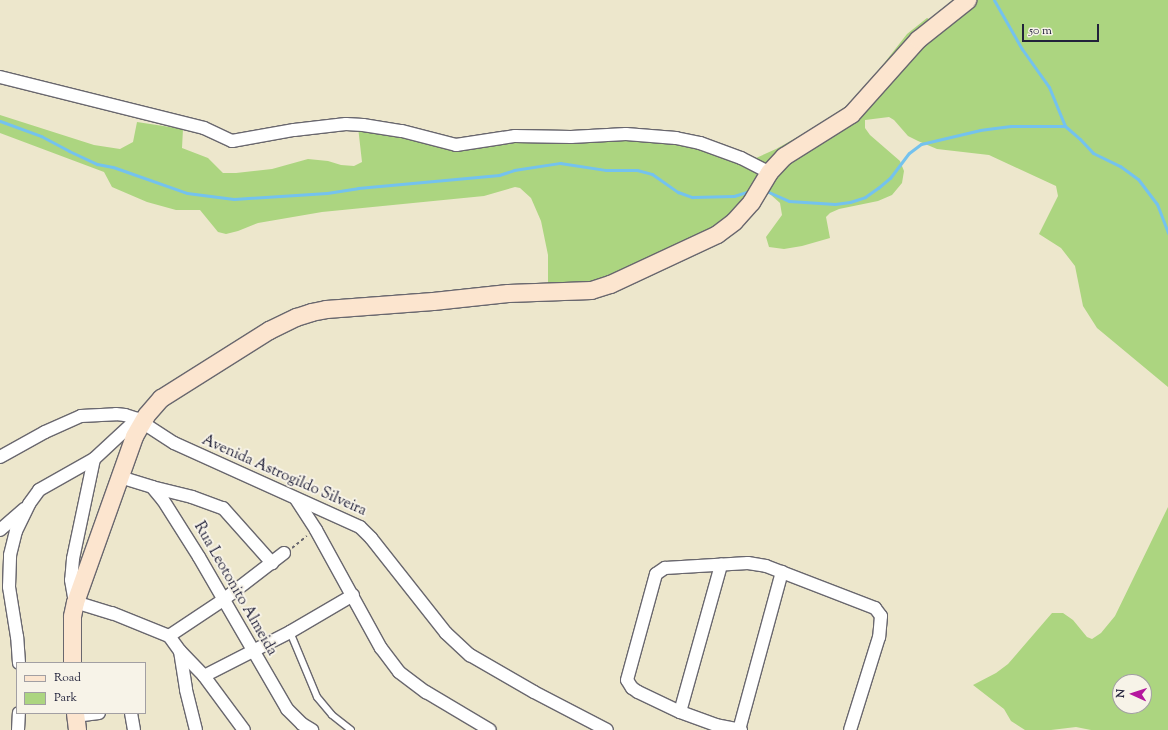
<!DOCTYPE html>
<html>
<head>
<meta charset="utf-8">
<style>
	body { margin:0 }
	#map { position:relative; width:1168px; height:730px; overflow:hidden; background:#ede7cc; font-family:"Sorts Mill Goudy",serif }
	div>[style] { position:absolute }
	.green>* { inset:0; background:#acd580 }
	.stream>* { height:3px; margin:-1.5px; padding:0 1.5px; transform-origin:1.5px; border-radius:1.5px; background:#74c2ee }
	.path>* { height:2px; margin-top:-1px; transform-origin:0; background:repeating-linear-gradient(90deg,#69676e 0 3px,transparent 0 6px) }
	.roads { filter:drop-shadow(1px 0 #69676e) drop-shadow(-1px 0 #69676e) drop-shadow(0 1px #69676e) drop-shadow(0 -1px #69676e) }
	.lane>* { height:6px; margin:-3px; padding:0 3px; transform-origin:3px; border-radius:3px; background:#fff }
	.street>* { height:12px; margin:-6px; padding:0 6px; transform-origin:6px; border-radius:6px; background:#fff }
	.secondary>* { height:17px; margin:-8.5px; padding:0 8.5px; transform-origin:8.5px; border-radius:8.5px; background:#fce5cf }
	span { translate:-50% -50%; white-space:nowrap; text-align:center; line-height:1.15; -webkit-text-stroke:4px #f7f3e8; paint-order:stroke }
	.street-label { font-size:15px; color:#22223b }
	.legend { position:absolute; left:16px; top:662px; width:130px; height:52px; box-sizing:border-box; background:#f7f3e8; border:1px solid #a29fa3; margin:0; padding:5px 7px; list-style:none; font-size:12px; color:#22223b }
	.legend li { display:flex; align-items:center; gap:8px; height:20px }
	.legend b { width:20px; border:1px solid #a29fa3 }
	.north { position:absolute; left:1112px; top:674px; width:40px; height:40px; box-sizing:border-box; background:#f7f3e8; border:1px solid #a29fa3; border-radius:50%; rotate:273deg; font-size:11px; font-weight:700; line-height:16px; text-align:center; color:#22223b }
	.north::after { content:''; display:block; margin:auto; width:14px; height:18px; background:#b5179e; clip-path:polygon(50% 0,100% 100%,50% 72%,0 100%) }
	.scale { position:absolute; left:1022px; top:24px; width:77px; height:18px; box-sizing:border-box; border:2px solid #22223b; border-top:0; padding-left:5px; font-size:12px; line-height:14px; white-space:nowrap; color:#22223b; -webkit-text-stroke:3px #f7f3e8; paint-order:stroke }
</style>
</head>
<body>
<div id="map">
	<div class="green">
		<div style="clip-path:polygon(973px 0,1168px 0,1168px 387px,1097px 328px,1083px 306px,1075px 266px,1061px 248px,1039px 234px,1058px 196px,1056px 186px,989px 155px,937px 149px,918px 141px,908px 136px,894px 120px,889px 117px,865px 120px,865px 128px,870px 135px,900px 161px,904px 171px,902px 183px,892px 195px,878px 201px,839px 209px,830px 213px,826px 217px,830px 238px,802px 246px,784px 249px,769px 247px,766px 237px,782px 215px,780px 203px,761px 186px,740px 216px,607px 283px,548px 288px,548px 255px,541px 221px,531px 198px,520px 188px,515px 187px,484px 196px,322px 212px,258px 223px,238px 231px,226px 234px,218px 232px,200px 210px,176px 210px,147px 202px,112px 187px,104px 172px,0 133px,0 115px,94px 145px,120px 149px,133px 142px,137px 122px,183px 129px,182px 148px,208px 158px,223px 173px,236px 173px,272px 169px,308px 159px,328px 161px,341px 165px,354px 166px,362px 162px,357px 118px,463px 145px,632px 136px,705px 145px,747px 162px,776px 149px,821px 124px,856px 99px,907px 34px,927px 18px,940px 25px)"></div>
		<div style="clip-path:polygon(evenodd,1168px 507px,1168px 730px,1091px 730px,1076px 727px,1051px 730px,1025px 730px,1011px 721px,1004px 709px,973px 685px,996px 673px,1008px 664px,1052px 613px,1063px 613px,1073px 620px,1087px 637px,1092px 639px,1101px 633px,1115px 616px,1168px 507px,1120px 682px,1144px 682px,1144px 706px,1120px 706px,1120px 682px)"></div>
	</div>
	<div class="stream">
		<div style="left:994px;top:0;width:56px;rotate:60.3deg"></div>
		<div style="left:1022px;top:49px;width:47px;rotate:54.6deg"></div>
		<div style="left:1049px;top:87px;width:42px;rotate:67.7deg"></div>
		<div style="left:1065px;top:126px;width:20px;rotate:41deg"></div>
		<div style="left:1080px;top:139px;width:19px;rotate:47deg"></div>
		<div style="left:1093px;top:153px;width:30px;rotate:26deg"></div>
		<div style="left:1120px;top:166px;width:22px;rotate:36deg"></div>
		<div style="left:1138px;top:179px;width:31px;rotate:53deg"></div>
		<div style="left:1157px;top:204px;width:31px;rotate:69deg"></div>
		<div style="left:0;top:121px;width:44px;rotate:20.1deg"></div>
		<div style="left:41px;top:136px;width:32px;rotate:28deg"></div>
		<div style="left:69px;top:151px;width:31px;rotate:25deg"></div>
		<div style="left:97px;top:164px;width:16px;rotate:11deg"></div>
		<div style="left:113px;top:167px;width:78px;rotate:19.4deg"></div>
		<div style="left:187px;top:193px;width:47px;rotate:7.3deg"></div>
		<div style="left:234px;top:199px;width:93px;rotate:-3.7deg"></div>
		<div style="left:327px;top:193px;width:31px;rotate:-9deg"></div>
		<div style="left:358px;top:188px;width:142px;rotate:-5.3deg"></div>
		<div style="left:499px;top:175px;width:16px;rotate:-18deg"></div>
		<div style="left:514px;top:170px;width:47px;rotate:-8.7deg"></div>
		<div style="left:560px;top:163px;width:47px;rotate:8.7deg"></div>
		<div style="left:606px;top:170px;width:31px"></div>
		<div style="left:637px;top:170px;width:16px;rotate:15deg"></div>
		<div style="left:652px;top:174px;width:32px;rotate:35deg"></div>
		<div style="left:678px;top:192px;width:15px;rotate:20deg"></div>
		<div style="left:692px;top:197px;width:42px;rotate:-1.4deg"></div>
		<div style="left:734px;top:196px;width:16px;rotate:-18deg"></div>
		<div style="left:764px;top:190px;width:27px;rotate:24deg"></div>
		<div style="left:789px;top:201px;width:46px;rotate:3.7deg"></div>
		<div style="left:835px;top:204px;width:15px;rotate:-8deg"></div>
		<div style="left:850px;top:202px;width:16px;rotate:-18deg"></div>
		<div style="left:865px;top:197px;width:16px;rotate:-35deg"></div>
		<div style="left:878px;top:188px;width:16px;rotate:-40deg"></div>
		<div style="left:890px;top:178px;width:31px;rotate:-53deg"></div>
		<div style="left:909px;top:153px;width:15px;rotate:-37deg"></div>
		<div style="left:921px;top:144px;width:61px;rotate:-13.3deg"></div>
		<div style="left:980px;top:130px;width:15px;rotate:-8deg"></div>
		<div style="left:995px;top:128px;width:16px;rotate:-7deg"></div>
		<div style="left:1011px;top:126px;width:54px"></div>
	</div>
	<div class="path">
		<div style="left:292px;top:548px;width:19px;rotate:-39deg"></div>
	</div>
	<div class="roads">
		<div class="lane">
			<div style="left:290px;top:632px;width:70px;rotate:67.4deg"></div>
			<div style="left:317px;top:697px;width:23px;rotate:50deg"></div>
			<div style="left:332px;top:715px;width:24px;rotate:38deg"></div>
		</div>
		<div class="street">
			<div style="left:0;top:77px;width:210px;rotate:14deg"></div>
			<div style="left:204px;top:128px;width:31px;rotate:25deg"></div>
			<div style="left:232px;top:141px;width:63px;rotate:-10.1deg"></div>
			<div style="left:294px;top:130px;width:52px;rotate:-6.6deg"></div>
			<div style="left:346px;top:124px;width:17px;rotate:3deg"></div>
			<div style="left:363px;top:125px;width:39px;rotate:9deg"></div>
			<div style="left:402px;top:131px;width:56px;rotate:14.5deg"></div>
			<div style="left:456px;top:145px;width:60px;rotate:-8.7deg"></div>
			<div style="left:515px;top:136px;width:56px;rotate:1deg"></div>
			<div style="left:571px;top:137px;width:55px;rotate:-3.1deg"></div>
			<div style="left:626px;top:134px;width:50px;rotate:4.6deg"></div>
			<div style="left:676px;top:138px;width:25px;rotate:12deg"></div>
			<div style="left:700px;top:143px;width:44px;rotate:20.1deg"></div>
			<div style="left:741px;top:158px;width:31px;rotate:27deg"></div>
			<div style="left:0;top:457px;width:51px;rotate:-29.1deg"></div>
			<div style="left:45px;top:432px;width:39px;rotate:-24deg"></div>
			<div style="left:81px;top:416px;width:35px;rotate:-3deg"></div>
			<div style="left:116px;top:414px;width:9px;rotate:6deg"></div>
			<div style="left:125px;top:415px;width:13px;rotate:18deg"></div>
			<div style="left:137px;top:419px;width:44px;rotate:33deg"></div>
			<div style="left:174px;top:443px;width:204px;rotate:24.3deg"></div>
			<div style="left:360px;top:527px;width:16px;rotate:45deg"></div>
			<div style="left:371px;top:538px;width:121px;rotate:51.7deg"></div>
			<div style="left:446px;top:633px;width:33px;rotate:43deg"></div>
			<div style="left:470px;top:655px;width:74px;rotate:30deg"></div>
			<div style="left:534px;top:692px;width:82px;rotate:27.5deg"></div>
			<div style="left:94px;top:459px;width:102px;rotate:101.9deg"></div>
			<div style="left:73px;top:559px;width:21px;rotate:95deg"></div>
			<div style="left:71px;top:580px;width:22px;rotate:80deg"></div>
			<div style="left:75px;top:602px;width:39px;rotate:17deg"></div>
			<div style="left:112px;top:613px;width:61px;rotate:22deg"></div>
			<div style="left:169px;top:636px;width:19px;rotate:54deg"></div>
			<div style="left:180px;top:651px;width:39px;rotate:81deg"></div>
			<div style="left:186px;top:690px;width:41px;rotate:76deg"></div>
			<div style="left:120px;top:477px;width:34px;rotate:17deg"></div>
			<div style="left:152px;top:487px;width:17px;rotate:50deg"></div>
			<div style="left:163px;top:500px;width:67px;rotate:57.7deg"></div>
			<div style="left:199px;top:557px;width:176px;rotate:59.9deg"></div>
			<div style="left:287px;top:709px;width:21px;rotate:45deg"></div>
			<div style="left:302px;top:724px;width:12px;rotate:31deg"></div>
			<div style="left:152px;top:487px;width:41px;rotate:14deg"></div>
			<div style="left:192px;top:497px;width:33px;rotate:20deg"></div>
			<div style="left:223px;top:508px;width:74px;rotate:48.3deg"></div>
			<div style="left:296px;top:499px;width:37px;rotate:57deg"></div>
			<div style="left:316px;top:530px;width:135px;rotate:61.2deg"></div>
			<div style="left:381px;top:648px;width:30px;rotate:53deg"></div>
			<div style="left:399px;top:672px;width:34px;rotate:37deg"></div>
			<div style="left:426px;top:692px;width:74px;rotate:30.7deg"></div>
			<div style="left:0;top:530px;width:32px;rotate:-41deg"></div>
			<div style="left:169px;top:636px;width:65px;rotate:-33.7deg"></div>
			<div style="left:223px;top:600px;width:77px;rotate:-37.6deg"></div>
			<div style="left:180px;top:651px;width:35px;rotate:46deg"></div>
			<div style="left:204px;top:676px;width:67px;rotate:53.5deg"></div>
			<div style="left:19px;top:663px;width:26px;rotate:-94deg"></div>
			<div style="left:17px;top:637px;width:51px;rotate:-99.1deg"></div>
			<div style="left:9px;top:587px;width:32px;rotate:-88deg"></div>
			<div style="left:10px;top:555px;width:25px;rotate:-76deg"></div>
			<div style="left:16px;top:531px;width:30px;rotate:-64deg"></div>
			<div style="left:29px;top:504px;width:17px;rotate:-54deg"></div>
			<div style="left:39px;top:490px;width:63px;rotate:-29.4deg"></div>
			<div style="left:94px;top:459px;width:59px;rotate:-42.9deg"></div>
			<div style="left:204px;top:676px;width:97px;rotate:-27.1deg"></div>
			<div style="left:290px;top:632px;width:73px;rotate:-30.4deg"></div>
			<div style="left:680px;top:712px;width:153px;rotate:-74.4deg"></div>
			<div style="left:131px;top:713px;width:17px;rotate:80deg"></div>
			<div style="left:75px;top:716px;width:24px;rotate:-7deg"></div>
			<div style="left:18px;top:730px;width:17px;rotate:-87deg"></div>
			<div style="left:739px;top:730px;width:164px;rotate:-74.8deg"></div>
			<div style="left:741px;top:730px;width:25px;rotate:-169deg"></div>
			<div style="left:716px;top:725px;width:38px;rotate:-160deg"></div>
			<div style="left:680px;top:712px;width:47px;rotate:-154.5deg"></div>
			<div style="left:638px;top:692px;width:7px;rotate:-146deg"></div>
			<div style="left:632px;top:688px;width:9px;rotate:-122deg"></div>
			<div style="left:627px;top:680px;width:110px;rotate:-74.7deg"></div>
			<div style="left:656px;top:574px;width:11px;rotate:-34deg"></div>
			<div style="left:665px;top:568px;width:83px;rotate:-3.4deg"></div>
			<div style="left:748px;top:563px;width:18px;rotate:9deg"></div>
			<div style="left:766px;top:566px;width:117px;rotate:21.1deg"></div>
			<div style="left:875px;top:608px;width:10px;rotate:53deg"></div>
			<div style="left:881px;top:616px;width:21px;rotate:95deg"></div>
			<div style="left:879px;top:637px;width:97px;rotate:107.3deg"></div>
		</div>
		<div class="secondary">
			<div style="left:72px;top:663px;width:47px;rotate:-90deg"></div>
			<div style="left:72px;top:616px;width:14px;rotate:-78deg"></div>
			<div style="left:75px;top:602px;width:176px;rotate:-70.4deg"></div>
			<div style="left:134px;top:436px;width:24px;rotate:-60deg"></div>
			<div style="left:146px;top:415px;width:23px;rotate:-49deg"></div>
			<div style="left:161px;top:398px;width:128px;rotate:-32.2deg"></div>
			<div style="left:269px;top:330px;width:30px;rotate:-26deg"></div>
			<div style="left:296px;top:317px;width:16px;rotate:-18deg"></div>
			<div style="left:311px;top:312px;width:15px;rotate:-11deg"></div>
			<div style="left:326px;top:309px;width:107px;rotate:-4.3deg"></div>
			<div style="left:433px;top:301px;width:75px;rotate:-6.1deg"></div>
			<div style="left:508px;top:293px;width:83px;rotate:-2.1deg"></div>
			<div style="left:591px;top:290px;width:20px;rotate:-18deg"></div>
			<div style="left:610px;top:284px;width:118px;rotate:-25deg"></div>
			<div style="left:717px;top:234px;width:21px;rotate:-37deg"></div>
			<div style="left:734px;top:221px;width:25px;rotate:-48deg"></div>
			<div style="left:751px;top:202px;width:35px;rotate:-59deg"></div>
			<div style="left:769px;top:172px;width:22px;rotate:-47deg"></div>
			<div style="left:784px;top:156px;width:79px;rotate:-32.1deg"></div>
			<div style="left:851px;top:114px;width:101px;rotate:-48.2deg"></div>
			<div style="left:918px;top:39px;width:63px;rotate:-38.5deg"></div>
			<div style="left:75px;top:713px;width:17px;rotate:83deg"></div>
		</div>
	</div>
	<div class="street-label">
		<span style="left:284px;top:476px;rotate:24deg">Avenida Astrogildo Silveira</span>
		<span style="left:235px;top:589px;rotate:60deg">Rua Leotonito Almeida</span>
	</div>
	<ul class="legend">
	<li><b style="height:5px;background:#fce5cf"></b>Road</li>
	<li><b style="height:11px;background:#acd580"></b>Park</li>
	</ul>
	<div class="north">N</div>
	<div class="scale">50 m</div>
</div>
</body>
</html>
